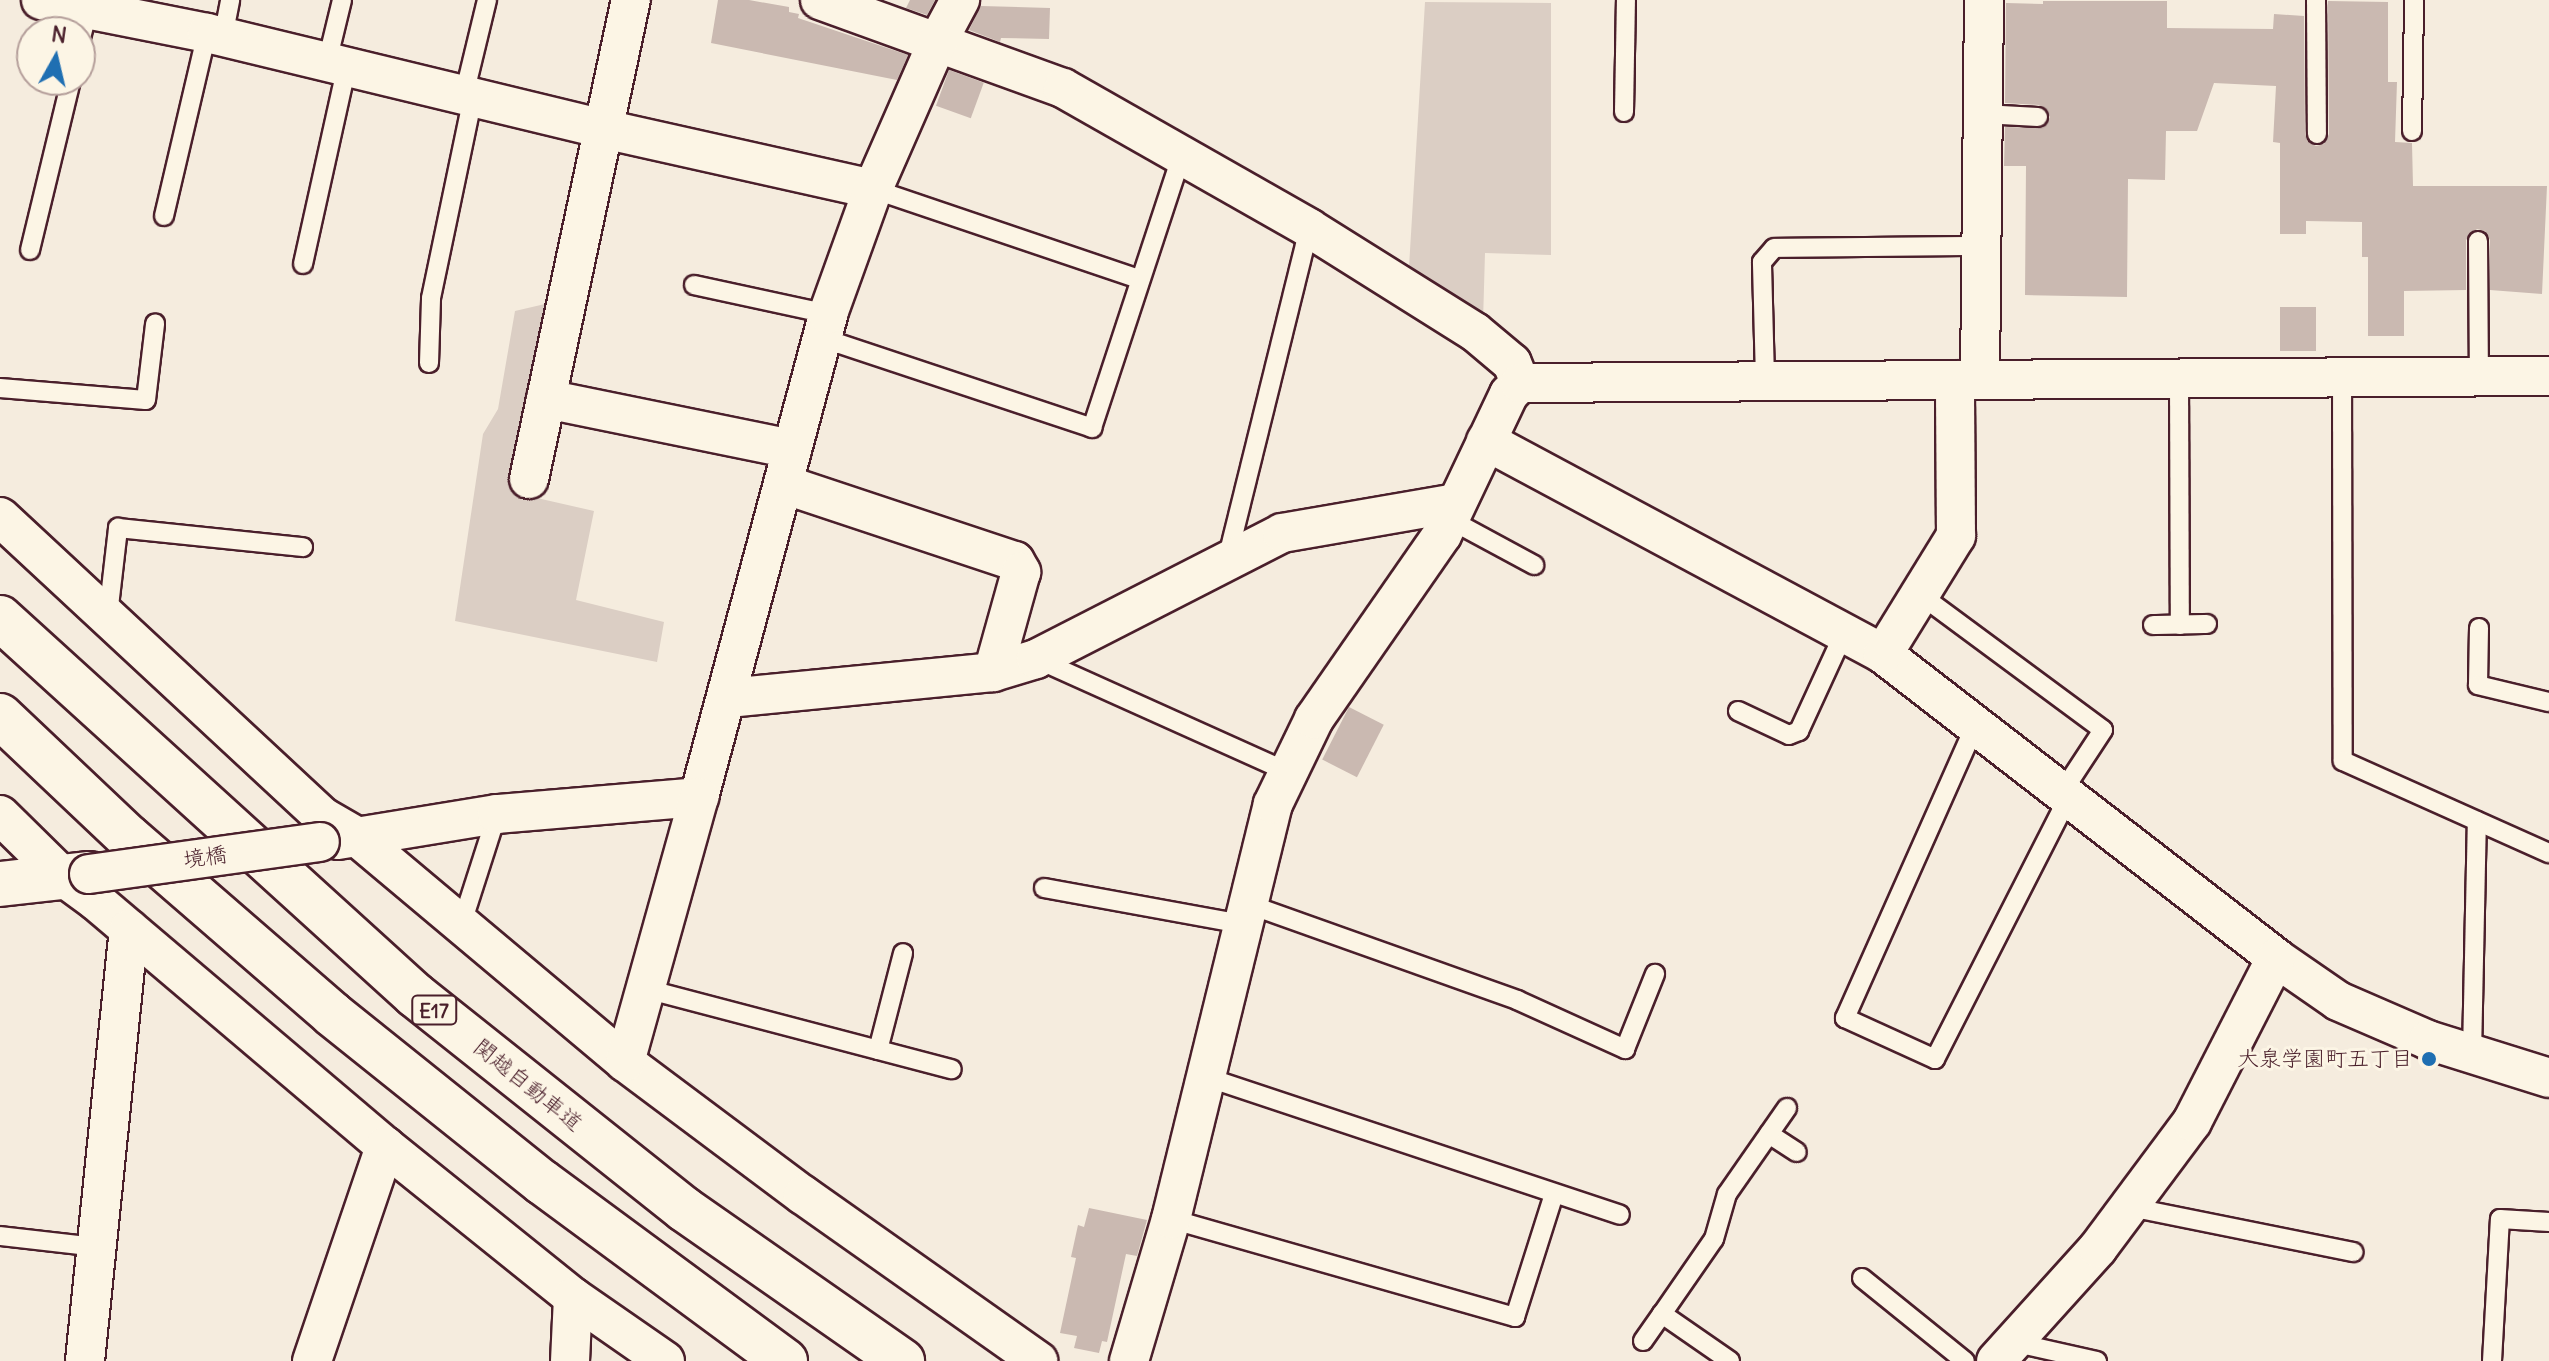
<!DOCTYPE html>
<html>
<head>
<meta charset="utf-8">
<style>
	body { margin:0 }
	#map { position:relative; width:2549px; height:1361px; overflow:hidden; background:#f5ecde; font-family:Delius,"Klee One",sans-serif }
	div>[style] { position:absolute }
	.green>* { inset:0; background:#dbcec4 }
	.building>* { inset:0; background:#cab9b1; transform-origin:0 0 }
	.roads { filter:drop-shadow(2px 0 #4a1f2b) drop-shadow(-2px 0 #4a1f2b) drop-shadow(0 2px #4a1f2b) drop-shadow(0 -2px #4a1f2b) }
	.service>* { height:18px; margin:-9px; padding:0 9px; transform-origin:9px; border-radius:9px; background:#fcf5e5 }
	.minor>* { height:38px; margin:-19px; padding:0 19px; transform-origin:19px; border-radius:19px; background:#fcf5e5 }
	.tertiary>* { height:44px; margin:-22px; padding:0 22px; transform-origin:22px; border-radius:22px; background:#fcf5e5 }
	.motorway>* { height:44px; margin:-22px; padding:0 22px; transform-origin:22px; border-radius:22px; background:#fcf5e5 }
	.bridges { filter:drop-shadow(2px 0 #4a1f2b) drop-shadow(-2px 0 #4a1f2b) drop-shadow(0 2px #4a1f2b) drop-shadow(0 -2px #4a1f2b) }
	.minor-bridge>* { height:38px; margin:-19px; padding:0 19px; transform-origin:19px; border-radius:19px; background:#fcf5e5 }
	.dots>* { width:22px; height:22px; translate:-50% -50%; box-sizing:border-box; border:4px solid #fcf5e5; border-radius:50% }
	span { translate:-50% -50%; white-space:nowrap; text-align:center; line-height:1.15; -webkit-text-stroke:6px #fcf5e5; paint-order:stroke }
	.shield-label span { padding:2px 6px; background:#fcf5e5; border:2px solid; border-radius:6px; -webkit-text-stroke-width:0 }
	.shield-label { font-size:20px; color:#4a1f2b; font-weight:700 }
	.street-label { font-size:22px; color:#4a1f2b }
	.poi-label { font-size:22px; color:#4a1f2b }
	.right { translate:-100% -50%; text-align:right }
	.north { position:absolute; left:16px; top:16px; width:80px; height:80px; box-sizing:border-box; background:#fcf5e5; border:2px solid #b59f9b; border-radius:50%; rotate:8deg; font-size:22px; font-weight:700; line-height:32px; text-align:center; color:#4a1f2b }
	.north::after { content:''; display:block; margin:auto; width:28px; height:36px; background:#1f6fb2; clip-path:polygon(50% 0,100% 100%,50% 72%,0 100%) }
</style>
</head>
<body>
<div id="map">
	<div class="green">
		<div style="clip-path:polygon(1425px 2px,1551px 3px,1551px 255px,1485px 253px,1483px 322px,1409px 267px)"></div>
		<div style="clip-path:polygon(545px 304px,515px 493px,594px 511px,576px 600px,664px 622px,657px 662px,455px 621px,483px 434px,498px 409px,515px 311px)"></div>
	</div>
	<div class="building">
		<div style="clip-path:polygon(718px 0,749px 0,789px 7px,789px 12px,799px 14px,798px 18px,908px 55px,897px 80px,711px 43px)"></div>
		<div style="clip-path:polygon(910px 0,935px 0,927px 15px,906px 8px)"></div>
		<div style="clip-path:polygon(2043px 1px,2167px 1px,2167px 28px,2273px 29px,2274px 14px,2304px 16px,2305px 134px,2307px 141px,2316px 146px,2324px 144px,2329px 134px,2328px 1px,2388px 2px,2388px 82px,2397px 82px,2395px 142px,2412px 143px,2413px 186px,2547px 186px,2542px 294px,2490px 290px,2490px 240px,2485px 231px,2477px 229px,2466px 240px,2466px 290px,2404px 291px,2404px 336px,2368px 336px,2368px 257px,2362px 257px,2362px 222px,2306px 221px,2306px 234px,2280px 234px,2280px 143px,2273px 142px,2276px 86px,2214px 83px,2197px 131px,2166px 131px,2165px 180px,2128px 179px,2127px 297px,2025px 295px,2026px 166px,2004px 166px,2005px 127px,2043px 128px,2050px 117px,2039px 105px,2005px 103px,2006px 3px,2043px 4px)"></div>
		<div style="clip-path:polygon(981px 6px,1050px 8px,1049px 39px,1001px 38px,1000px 42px,969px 30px)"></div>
		<div style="left:949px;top:70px;width:37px;height:38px;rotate:20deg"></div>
		<div style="left:2280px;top:307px;width:36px;height:44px"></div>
		<div style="left:1349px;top:707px;width:39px;height:59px;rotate:27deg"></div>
		<div style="clip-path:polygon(1089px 1208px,1147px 1220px,1137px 1256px,1126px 1254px,1107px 1342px,1102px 1341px,1099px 1353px,1074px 1348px,1077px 1336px,1060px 1333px,1076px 1258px,1071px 1257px,1078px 1225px,1084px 1227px)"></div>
	</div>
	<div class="roads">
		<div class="service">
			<div style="left:2316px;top:0;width:134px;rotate:89.6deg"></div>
			<div style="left:223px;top:37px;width:38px;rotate:-79deg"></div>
			<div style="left:80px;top:42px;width:36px;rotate:-76deg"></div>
			<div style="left:327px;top:62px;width:64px;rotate:-76.4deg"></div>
			<div style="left:464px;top:95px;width:98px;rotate:-76.4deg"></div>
			<div style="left:1624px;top:112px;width:112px;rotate:-89deg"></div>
			<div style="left:1983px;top:114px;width:55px;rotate:3.1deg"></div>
			<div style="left:2412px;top:131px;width:131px;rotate:-89.1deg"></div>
			<div style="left:873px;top:189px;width:281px;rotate:18.7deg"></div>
			<div style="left:164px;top:216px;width:188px;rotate:-76.8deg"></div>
			<div style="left:2478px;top:241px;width:135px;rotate:89.6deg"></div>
			<div style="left:30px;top:250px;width:175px;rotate:-76.4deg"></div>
			<div style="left:303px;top:264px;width:203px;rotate:-77.5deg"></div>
			<div style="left:694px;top:285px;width:137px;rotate:12.2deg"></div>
			<div style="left:822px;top:338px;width:285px;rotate:18.4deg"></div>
			<div style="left:1092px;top:428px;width:285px;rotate:-71.8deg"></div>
			<div style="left:429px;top:363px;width:65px;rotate:-88.2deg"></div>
			<div style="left:431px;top:298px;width:205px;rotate:-78.2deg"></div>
			<div style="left:2179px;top:377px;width:248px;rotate:89.8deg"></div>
			<div style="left:2342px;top:377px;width:384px;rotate:89.9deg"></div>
			<div style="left:2343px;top:761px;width:226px;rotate:24.1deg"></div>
			<div style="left:1765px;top:379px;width:117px;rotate:-91.5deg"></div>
			<div style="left:1762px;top:262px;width:18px;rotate:-49deg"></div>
			<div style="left:1774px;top:248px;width:208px;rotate:-0.6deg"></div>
			<div style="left:0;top:388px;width:146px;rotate:4.7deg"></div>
			<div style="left:146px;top:400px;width:77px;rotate:-83.2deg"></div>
			<div style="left:1449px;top:519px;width:97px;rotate:28.4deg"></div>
			<div style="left:1227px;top:560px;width:342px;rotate:-76.1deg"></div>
			<div style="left:1922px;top:596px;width:225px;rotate:36.5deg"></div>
			<div style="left:2103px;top:730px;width:73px;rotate:123.3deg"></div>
			<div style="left:108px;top:615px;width:88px;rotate:-83.4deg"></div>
			<div style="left:118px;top:528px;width:186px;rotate:5.9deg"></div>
			<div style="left:2153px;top:625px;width:54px;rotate:-1.1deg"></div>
			<div style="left:2479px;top:628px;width:57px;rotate:91deg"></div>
			<div style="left:2478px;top:685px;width:73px;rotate:13.5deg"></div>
			<div style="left:1039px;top:660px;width:273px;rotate:24.2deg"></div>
			<div style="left:1738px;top:711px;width:56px;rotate:25.2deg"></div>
			<div style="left:1789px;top:735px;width:11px;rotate:-22deg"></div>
			<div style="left:1799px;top:731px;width:110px;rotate:-65.3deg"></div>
			<div style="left:1975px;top:726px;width:320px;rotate:114deg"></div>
			<div style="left:1845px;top:1018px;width:99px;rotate:24.5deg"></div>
			<div style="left:1935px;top:1059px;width:295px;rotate:-63deg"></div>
			<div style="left:1044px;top:888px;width:201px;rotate:10.3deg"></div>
			<div style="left:1248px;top:904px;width:286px;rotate:19.6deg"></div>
			<div style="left:1517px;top:1000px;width:119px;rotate:24.4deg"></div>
			<div style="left:1625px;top:1049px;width:81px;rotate:-68.2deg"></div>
			<div style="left:461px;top:926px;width:118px;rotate:-72.2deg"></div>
			<div style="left:646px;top:989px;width:316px;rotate:14.7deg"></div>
			<div style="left:878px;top:1050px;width:100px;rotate:-75.5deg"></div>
			<div style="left:2472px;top:1054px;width:233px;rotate:-88.8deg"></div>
			<div style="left:1206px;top:1077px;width:436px;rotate:18.4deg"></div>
			<div style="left:1769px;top:1134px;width:33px;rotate:33deg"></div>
			<div style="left:2130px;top:1207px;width:228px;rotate:11.4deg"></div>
			<div style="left:1171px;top:1219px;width:358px;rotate:15.9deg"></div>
			<div style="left:1515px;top:1317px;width:129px;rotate:-72.4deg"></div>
			<div style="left:0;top:1236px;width:98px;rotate:6.5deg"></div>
			<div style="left:1862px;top:1278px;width:132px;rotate:38.9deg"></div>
			<div style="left:1643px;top:1341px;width:33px;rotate:-55deg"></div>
			<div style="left:2012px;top:1342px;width:87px;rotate:12.6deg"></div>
			<div style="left:1730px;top:1361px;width:83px;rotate:-145.3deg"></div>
			<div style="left:1662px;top:1314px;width:91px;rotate:-55.3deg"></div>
			<div style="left:1714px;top:1239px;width:47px;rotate:-73.9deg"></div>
			<div style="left:1727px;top:1194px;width:105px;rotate:-55.1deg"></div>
			<div style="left:2492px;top:1361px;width:142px;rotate:-86.8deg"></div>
			<div style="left:2500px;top:1219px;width:49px;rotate:3.5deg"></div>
		</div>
		<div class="minor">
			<div style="left:41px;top:0;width:169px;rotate:11.2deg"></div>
			<div style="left:207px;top:33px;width:408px;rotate:13.6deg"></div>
			<div style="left:604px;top:129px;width:276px;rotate:12.6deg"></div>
			<div style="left:820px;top:0;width:258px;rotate:19.9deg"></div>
			<div style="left:1063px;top:88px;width:283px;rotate:29.6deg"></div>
			<div style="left:1309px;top:228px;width:196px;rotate:32.1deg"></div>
			<div style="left:1475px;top:332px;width:48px;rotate:40deg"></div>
			<div style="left:1512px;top:363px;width:22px;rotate:68deg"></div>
			<div style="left:1980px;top:379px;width:379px;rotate:-89.4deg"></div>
			<div style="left:546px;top:399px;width:251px;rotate:11.5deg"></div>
			<div style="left:1486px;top:441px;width:451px;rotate:28.2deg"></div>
			<div style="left:1883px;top:654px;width:497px;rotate:37.7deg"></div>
			<div style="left:2276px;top:958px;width:75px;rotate:34.7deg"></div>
			<div style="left:2338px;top:1001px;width:98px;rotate:23.4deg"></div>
			<div style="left:2428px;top:1040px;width:127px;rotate:17.4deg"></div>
			<div style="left:529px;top:479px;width:490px;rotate:-78deg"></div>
			<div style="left:783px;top:484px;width:244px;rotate:18.4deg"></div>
			<div style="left:1015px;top:561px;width:13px;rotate:61deg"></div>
			<div style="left:1021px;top:572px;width:104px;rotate:105.6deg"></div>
			<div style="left:0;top:517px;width:441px;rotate:42.9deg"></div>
			<div style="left:323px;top:817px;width:39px;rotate:30deg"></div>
			<div style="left:357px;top:837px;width:350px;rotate:40deg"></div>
			<div style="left:625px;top:1062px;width:222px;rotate:36.8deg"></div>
			<div style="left:803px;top:1195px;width:288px;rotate:35.2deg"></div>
			<div style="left:1883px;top:654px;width:139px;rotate:-58.3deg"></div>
			<div style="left:1956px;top:536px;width:156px;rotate:-90.4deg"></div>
			<div style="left:728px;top:698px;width:266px;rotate:-5.6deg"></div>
			<div style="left:993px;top:672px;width:45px;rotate:-16.8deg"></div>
			<div style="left:1036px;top:659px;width:276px;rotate:-27.1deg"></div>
			<div style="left:1282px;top:533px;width:177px;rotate:-9.8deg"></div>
			<div style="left:0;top:815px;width:88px;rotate:44.5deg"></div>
			<div style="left:63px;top:877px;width:41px;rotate:36deg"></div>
			<div style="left:96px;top:901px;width:379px;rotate:40.3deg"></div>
			<div style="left:385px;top:1146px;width:241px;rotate:38.8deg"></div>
			<div style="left:573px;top:1297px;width:112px;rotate:34.8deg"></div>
			<div style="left:338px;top:840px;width:161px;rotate:-9.3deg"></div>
			<div style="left:497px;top:814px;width:203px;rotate:-4.8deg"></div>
			<div style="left:699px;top:797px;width:500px;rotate:-75deg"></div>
			<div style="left:828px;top:314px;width:133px;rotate:-70.2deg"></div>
			<div style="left:873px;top:189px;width:162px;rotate:-66.3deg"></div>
			<div style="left:938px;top:41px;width:47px;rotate:-61.8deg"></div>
			<div style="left:625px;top:1062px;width:275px;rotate:-74.4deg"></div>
			<div style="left:85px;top:1361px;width:434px;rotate:-84.2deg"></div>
			<div style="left:312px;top:1361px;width:227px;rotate:-71.2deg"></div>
			<div style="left:570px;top:1361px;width:64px;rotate:-87.3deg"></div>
			<div style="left:1129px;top:1361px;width:148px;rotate:-73.5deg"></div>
			<div style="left:1171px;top:1219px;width:427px;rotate:-76.2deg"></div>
			<div style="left:1273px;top:804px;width:94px;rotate:-64.2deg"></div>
			<div style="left:1314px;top:719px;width:224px;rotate:-55.2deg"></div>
			<div style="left:1442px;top:535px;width:156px;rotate:-64.6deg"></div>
			<div style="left:1509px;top:394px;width:16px;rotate:-45deg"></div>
			<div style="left:1520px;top:383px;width:1029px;rotate:-0.39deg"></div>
			<div style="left:1996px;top:1361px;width:152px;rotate:-47.9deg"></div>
			<div style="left:2098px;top:1248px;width:157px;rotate:-53.3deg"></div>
			<div style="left:2192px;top:1122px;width:184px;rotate:-62.9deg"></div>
		</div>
		<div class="tertiary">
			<div style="left:0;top:884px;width:90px;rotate:-6.4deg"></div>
		</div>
		<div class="motorway">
			<div style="left:0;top:618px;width:561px;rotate:42.25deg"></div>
			<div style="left:415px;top:995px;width:344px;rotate:38.5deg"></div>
			<div style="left:684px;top:1209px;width:266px;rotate:34.9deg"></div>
			<div style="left:0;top:716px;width:176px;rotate:43.4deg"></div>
			<div style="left:128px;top:837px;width:270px;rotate:40.9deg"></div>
			<div style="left:332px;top:1014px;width:269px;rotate:38.7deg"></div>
			<div style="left:542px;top:1182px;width:302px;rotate:36.4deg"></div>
		</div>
	</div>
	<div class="bridges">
		<div class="minor-bridge">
			<div style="left:89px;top:874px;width:233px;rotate:-7.9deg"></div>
		</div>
	</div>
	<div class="dots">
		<div style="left:2429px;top:1059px;background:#1f6fb2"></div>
	</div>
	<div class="shield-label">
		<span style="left:434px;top:1010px">E17</span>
	</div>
	<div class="street-label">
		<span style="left:205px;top:857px;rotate:-8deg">境橋</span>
		<span style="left:528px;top:1085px;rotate:39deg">関越自動車道</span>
	</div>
	<div class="poi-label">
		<span class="right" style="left:2413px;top:1059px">大泉学園町五丁目</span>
	</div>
	<div class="north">N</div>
</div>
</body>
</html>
